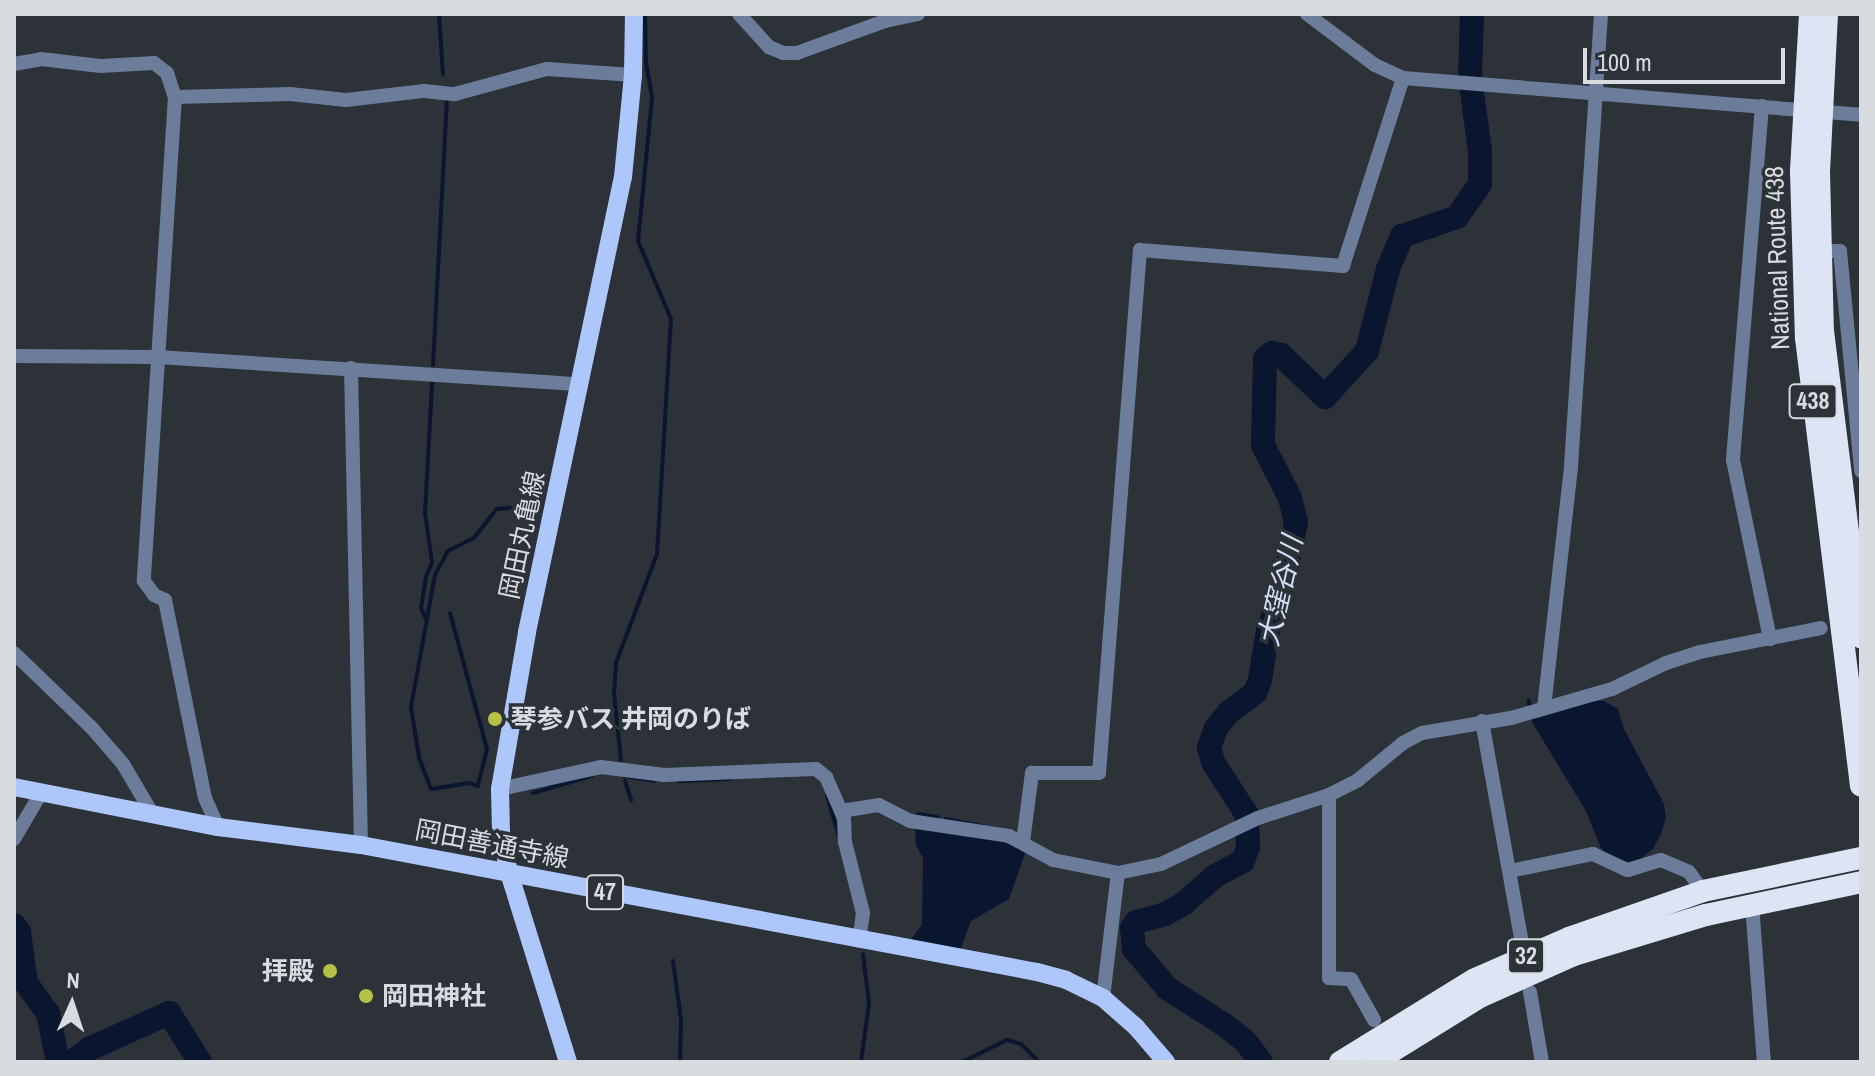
<!DOCTYPE html>
<html>
<head>
<meta charset="utf-8">
<style>
	body { margin:0 }
	#map { position:relative; width:1875px; height:1076px; overflow:hidden; background:#2d3138; font-family:"Archivo Narrow","Noto Sans JP",sans-serif }
	div>[style] { position:absolute }
	.water>* { inset:0; background:#0a1630 }
	.stream>* { height:4px; margin:-2px; padding:0 2px; transform-origin:2px; border-radius:2px; background:#0a1630 }
	.river>* { height:24px; margin:-12px; padding:0 12px; transform-origin:12px; border-radius:12px; background:#0a1630 }
	.minor>* { height:14px; margin:-7px; padding:0 7px; transform-origin:7px; border-radius:7px; background:#6c7c9b }
	.major>* { height:18px; margin:-9px; padding:0 9px; transform-origin:9px; border-radius:9px; background:#adc7fb }
	.highway>* { height:22px; margin:-11px; padding:0 11px; transform-origin:11px; border-radius:11px; background:#dde5f4 }
	.dots>* { width:22px; height:22px; translate:-50% -50%; box-sizing:border-box; border:4px solid #2d3138; border-radius:50% }
	span { translate:-50% -50%; white-space:nowrap; text-align:center; line-height:1.15; -webkit-text-stroke:7px #2d3138; paint-order:stroke }
	.shield-label span { padding:2px 6px; background:#2d3138; border:2px solid; border-radius:6px; -webkit-text-stroke-width:0 }
	.shield-label { font-size:24px; color:#d8dbe0; font-weight:700 }
	.street-label { font-size:26px; color:#d8dbe0 }
	.poi-label { font-size:26px; color:#d8dbe0; font-weight:700 }
	.left { translate:0 -50%; text-align:left }
	.right { translate:-100% -50%; text-align:right }
	.water-label { font-size:28px; color:#d5e0f7; font-style:italic }
	.frame { position:absolute; inset:0; border:16px solid #d8dbe0; pointer-events:none }
	.north { position:absolute; left:32px; top:964px; width:80px; height:80px; -webkit-text-stroke:6px #2d3138; paint-order:stroke; rotate:3deg; font-size:22px; font-weight:700; line-height:32px; text-align:center; color:#d8dbe0 }
	.north::after { content:''; display:block; margin:auto; width:28px; height:36px; background:#d8dbe0; clip-path:polygon(50% 0,100% 100%,50% 72%,0 100%) }
	.scale { position:absolute; left:1583px; top:48px; width:202px; height:36px; box-sizing:border-box; border:4px solid #d8dbe0; border-top:0; padding-left:10px; font-size:24px; line-height:28px; white-space:nowrap; color:#d8dbe0; -webkit-text-stroke:6px #2d3138; paint-order:stroke }
</style>
</head>
<body>
<div id="map">
	<div class="water">
		<div style="clip-path:polygon(1530px 698px,1536px 719px,1593px 701px,1604px 701px,1618px 709px,1624px 729px,1664px 804px,1666px 818px,1661px 834px,1653px 849px,1637px 861px,1626px 862px,1605px 853px,1600px 846px,1586px 811px,1533px 724px,1526px 700px)"></div>
		<div style="clip-path:polygon(915px 827px,1009px 843px,1026px 850px,1009px 899px,971px 921px,959px 953px,908px 943px,922px 925px,923px 858px,916px 845px)"></div>
	</div>
	<div class="stream">
		<div style="left:439px;top:14px;width:60px;rotate:86.2deg"></div>
		<div style="left:433px;top:365px;width:265px;rotate:-87deg"></div>
		<div style="left:450px;top:613px;width:141px;rotate:74.8deg"></div>
		<div style="left:487px;top:749px;width:38px;rotate:104deg"></div>
		<div style="left:478px;top:786px;width:9px;rotate:-162deg"></div>
		<div style="left:469px;top:783px;width:38px;rotate:171deg"></div>
		<div style="left:431px;top:789px;width:34px;rotate:-111deg"></div>
		<div style="left:419px;top:757px;width:51px;rotate:-99.1deg"></div>
		<div style="left:411px;top:707px;width:134px;rotate:-79.7deg"></div>
		<div style="left:435px;top:575px;width:27px;rotate:-62deg"></div>
		<div style="left:448px;top:551px;width:29px;rotate:-27deg"></div>
		<div style="left:474px;top:538px;width:37px;rotate:-52deg"></div>
		<div style="left:497px;top:509px;width:42px;rotate:-4.1deg"></div>
		<div style="left:425px;top:617px;width:10px;rotate:-114deg"></div>
		<div style="left:421px;top:608px;width:31px;rotate:-81deg"></div>
		<div style="left:426px;top:577px;width:16px;rotate:-68deg"></div>
		<div style="left:432px;top:562px;width:49px;rotate:-98.1deg"></div>
		<div style="left:425px;top:513px;width:130px;rotate:-86.9deg"></div>
		<div style="left:621px;top:760px;width:67px;rotate:-96deg"></div>
		<div style="left:614px;top:693px;width:30px;rotate:-86deg"></div>
		<div style="left:616px;top:663px;width:116px;rotate:-69.4deg"></div>
		<div style="left:657px;top:554px;width:235px;rotate:-86.6deg"></div>
		<div style="left:671px;top:319px;width:85px;rotate:-112.9deg"></div>
		<div style="left:638px;top:241px;width:145px;rotate:-84.4deg"></div>
		<div style="left:652px;top:97px;width:36px;rotate:-100deg"></div>
		<div style="left:646px;top:62px;width:48px;rotate:-91.2deg"></div>
		<div style="left:623px;top:776px;width:31px;rotate:9deg"></div>
		<div style="left:625px;top:781px;width:20px;rotate:72deg"></div>
		<div style="left:679px;top:781px;width:51px;rotate:-2.2deg"></div>
		<div style="left:533px;top:793px;width:61px;rotate:-16.1deg"></div>
		<div style="left:827px;top:795px;width:44px;rotate:74.1deg"></div>
		<div style="left:918px;top:814px;width:20px;rotate:9deg"></div>
		<div style="left:946px;top:819px;width:66px;rotate:11.3deg"></div>
		<div style="left:673px;top:961px;width:60px;rotate:82.3deg"></div>
		<div style="left:681px;top:1020px;width:42px;rotate:91.4deg"></div>
		<div style="left:861px;top:1062px;width:60px;rotate:-82.3deg"></div>
		<div style="left:869px;top:1003px;width:49px;rotate:-97deg"></div>
		<div style="left:962px;top:1062px;width:50px;rotate:-26.1deg"></div>
		<div style="left:1007px;top:1040px;width:15px;rotate:16deg"></div>
		<div style="left:1021px;top:1044px;width:25px;rotate:45deg"></div>
	</div>
	<div class="river">
		<div style="left:14px;top:925px;width:9px;rotate:54deg"></div>
		<div style="left:19px;top:932px;width:51px;rotate:82.2deg"></div>
		<div style="left:26px;top:983px;width:37px;rotate:54deg"></div>
		<div style="left:48px;top:1013px;width:50px;rotate:78.5deg"></div>
		<div style="left:72px;top:1062px;width:21px;rotate:-37deg"></div>
		<div style="left:89px;top:1049px;width:88px;rotate:-24.2deg"></div>
		<div style="left:169px;top:1013px;width:58px;rotate:57.7deg"></div>
		<div style="left:1261px;top:1062px;width:26px;rotate:-127deg"></div>
		<div style="left:1245px;top:1041px;width:28px;rotate:-142deg"></div>
		<div style="left:1223px;top:1024px;width:67px;rotate:-147.3deg"></div>
		<div style="left:1167px;top:988px;width:51px;rotate:-130.2deg"></div>
		<div style="left:1134px;top:949px;width:21px;rotate:-95deg"></div>
		<div style="left:1132px;top:928px;width:7px;rotate:-56deg"></div>
		<div style="left:1136px;top:922px;width:30px;rotate:-15deg"></div>
		<div style="left:1165px;top:914px;width:21px;rotate:-29deg"></div>
		<div style="left:1183px;top:904px;width:43px;rotate:-41.2deg"></div>
		<div style="left:1215px;top:876px;width:32px;rotate:-28deg"></div>
		<div style="left:1243px;top:861px;width:15px;rotate:-70deg"></div>
		<div style="left:1248px;top:847px;width:32px;rotate:-92deg"></div>
		<div style="left:1247px;top:815px;width:63px;rotate:-122.7deg"></div>
		<div style="left:1213px;top:762px;width:15px;rotate:-106deg"></div>
		<div style="left:1209px;top:748px;width:21px;rotate:-71deg"></div>
		<div style="left:1216px;top:728px;width:19px;rotate:-51deg"></div>
		<div style="left:1228px;top:713px;width:34px;rotate:-37deg"></div>
		<div style="left:1255px;top:693px;width:14px;rotate:-69deg"></div>
		<div style="left:1260px;top:680px;width:51px;rotate:-80.9deg"></div>
		<div style="left:1268px;top:630px;width:50px;rotate:-71.2deg"></div>
		<div style="left:1284px;top:583px;width:62px;rotate:-78.9deg"></div>
		<div style="left:1296px;top:522px;width:25px;rotate:-104deg"></div>
		<div style="left:1290px;top:498px;width:59px;rotate:-117deg"></div>
		<div style="left:1263px;top:445px;width:86px;rotate:-88.7deg"></div>
		<div style="left:1265px;top:359px;width:9px;rotate:-41deg"></div>
		<div style="left:1272px;top:353px;width:9px;rotate:13deg"></div>
		<div style="left:1281px;top:355px;width:61px;rotate:43.7deg"></div>
		<div style="left:1325px;top:397px;width:62px;rotate:-47.6deg"></div>
		<div style="left:1367px;top:351px;width:85px;rotate:-75.6deg"></div>
		<div style="left:1388px;top:269px;width:36px;rotate:-67deg"></div>
		<div style="left:1402px;top:236px;width:58px;rotate:-19.1deg"></div>
		<div style="left:1457px;top:217px;width:40px;rotate:-55.1deg"></div>
		<div style="left:1480px;top:184px;width:33px;rotate:-90deg"></div>
		<div style="left:1480px;top:151px;width:75px;rotate:-97.7deg"></div>
		<div style="left:1470px;top:77px;width:63px;rotate:-88.2deg"></div>
	</div>
	<div class="minor">
		<div style="left:739px;top:14px;width:45px;rotate:47.7deg"></div>
		<div style="left:769px;top:47px;width:15px;rotate:23deg"></div>
		<div style="left:783px;top:53px;width:14px"></div>
		<div style="left:797px;top:53px;width:94px;rotate:-20deg"></div>
		<div style="left:885px;top:21px;width:34px;rotate:-12deg"></div>
		<div style="left:1307px;top:14px;width:85px;rotate:36.9deg"></div>
		<div style="left:1375px;top:65px;width:31px;rotate:25deg"></div>
		<div style="left:1403px;top:78px;width:459px;rotate:4.6deg"></div>
		<div style="left:14px;top:64px;width:27px;rotate:-10deg"></div>
		<div style="left:41px;top:59px;width:60px;rotate:6.7deg"></div>
		<div style="left:101px;top:66px;width:53px;rotate:-3.2deg"></div>
		<div style="left:154px;top:63px;width:16px;rotate:38deg"></div>
		<div style="left:167px;top:73px;width:25px;rotate:72deg"></div>
		<div style="left:175px;top:97px;width:485px;rotate:93.7deg"></div>
		<div style="left:144px;top:581px;width:17px;rotate:54deg"></div>
		<div style="left:154px;top:595px;width:12px;rotate:24deg"></div>
		<div style="left:165px;top:600px;width:202px;rotate:78.6deg"></div>
		<div style="left:205px;top:798px;width:32px;rotate:66deg"></div>
		<div style="left:175px;top:97px;width:115px;rotate:-1.5deg"></div>
		<div style="left:290px;top:94px;width:56px;rotate:6.1deg"></div>
		<div style="left:346px;top:100px;width:79px;rotate:-6.6deg"></div>
		<div style="left:424px;top:91px;width:31px;rotate:6deg"></div>
		<div style="left:455px;top:94px;width:95px;rotate:-15.2deg"></div>
		<div style="left:547px;top:69px;width:86px;rotate:4deg"></div>
		<div style="left:1762px;top:106px;width:355px;rotate:94.7deg"></div>
		<div style="left:1733px;top:460px;width:183px;rotate:78.3deg"></div>
		<div style="left:1820px;top:251px;width:20px"></div>
		<div style="left:1840px;top:251px;width:221px;rotate:84.5deg"></div>
		<div style="left:14px;top:356px;width:144px;rotate:0.4deg"></div>
		<div style="left:158px;top:357px;width:424px;rotate:3.7deg"></div>
		<div style="left:351px;top:368px;width:477px;rotate:88.8deg"></div>
		<div style="left:14px;top:653px;width:107px;rotate:43.9deg"></div>
		<div style="left:91px;top:727px;width:49px;rotate:49.1deg"></div>
		<div style="left:123px;top:764px;width:59px;rotate:59.5deg"></div>
		<div style="left:1544px;top:708px;width:244px;rotate:-83.6deg"></div>
		<div style="left:1571px;top:466px;width:453px;rotate:-86.2deg"></div>
		<div style="left:1482px;top:721px;width:220px;rotate:79.8deg"></div>
		<div style="left:500px;top:789px;width:103px;rotate:-12.3deg"></div>
		<div style="left:601px;top:767px;width:64px;rotate:7.2deg"></div>
		<div style="left:664px;top:775px;width:152px;rotate:-2.3deg"></div>
		<div style="left:816px;top:769px;width:13px;rotate:39deg"></div>
		<div style="left:826px;top:777px;width:45px;rotate:66.3deg"></div>
		<div style="left:844px;top:818px;width:24px;rotate:88deg"></div>
		<div style="left:845px;top:842px;width:73px;rotate:75.8deg"></div>
		<div style="left:863px;top:913px;width:28px;rotate:98deg"></div>
		<div style="left:1329px;top:795px;width:183px;rotate:90deg"></div>
		<div style="left:1329px;top:978px;width:22px;rotate:3deg"></div>
		<div style="left:1351px;top:979px;width:47px;rotate:60.7deg"></div>
		<div style="left:841px;top:811px;width:38px;rotate:-9deg"></div>
		<div style="left:879px;top:805px;width:35px;rotate:27deg"></div>
		<div style="left:910px;top:821px;width:100px;rotate:8.6deg"></div>
		<div style="left:1009px;top:836px;width:50px;rotate:28.6deg"></div>
		<div style="left:1053px;top:860px;width:66px;rotate:11.3deg"></div>
		<div style="left:1118px;top:873px;width:44px;rotate:-11.8deg"></div>
		<div style="left:1161px;top:864px;width:107px;rotate:-25.4deg"></div>
		<div style="left:1258px;top:818px;width:75px;rotate:-17.9deg"></div>
		<div style="left:1329px;top:795px;width:33px;rotate:-27deg"></div>
		<div style="left:1358px;top:780px;width:58px;rotate:-39.4deg"></div>
		<div style="left:1403px;top:743px;width:21px;rotate:-28deg"></div>
		<div style="left:1422px;top:733px;width:90px;rotate:-9.6deg"></div>
		<div style="left:1511px;top:718px;width:105px;rotate:-16deg"></div>
		<div style="left:1612px;top:689px;width:60px;rotate:-25.7deg"></div>
		<div style="left:1666px;top:663px;width:36px;rotate:-18deg"></div>
		<div style="left:1700px;top:652px;width:123px;rotate:-11.2deg"></div>
		<div style="left:14px;top:839px;width:53px;rotate:-59.6deg"></div>
		<div style="left:1023px;top:842px;width:70px;rotate:-82.6deg"></div>
		<div style="left:1032px;top:773px;width:67px"></div>
		<div style="left:1099px;top:773px;width:525px;rotate:-85.52deg"></div>
		<div style="left:1140px;top:250px;width:204px;rotate:4.5deg"></div>
		<div style="left:1343px;top:266px;width:197px;rotate:-72.3deg"></div>
		<div style="left:1510px;top:871px;width:85px;rotate:-11.6deg"></div>
		<div style="left:1593px;top:854px;width:38px;rotate:25deg"></div>
		<div style="left:1628px;top:870px;width:34px;rotate:-17deg"></div>
		<div style="left:1661px;top:860px;width:30px;rotate:23deg"></div>
		<div style="left:1689px;top:872px;width:24px;rotate:54deg"></div>
		<div style="left:1752px;top:904px;width:158px;rotate:85.7deg"></div>
		<div style="left:1530px;top:992px;width:71px;rotate:80.3deg"></div>
		<div style="left:1103px;top:998px;width:126px;rotate:-83.2deg"></div>
	</div>
	<div class="major">
		<div style="left:14px;top:787px;width:208px;rotate:11.1deg"></div>
		<div style="left:218px;top:827px;width:144px;rotate:7.2deg"></div>
		<div style="left:361px;top:845px;width:688px;rotate:10.64deg"></div>
		<div style="left:1037px;top:972px;width:30px;rotate:15deg"></div>
		<div style="left:1066px;top:980px;width:41px;rotate:25.9deg"></div>
		<div style="left:1103px;top:998px;width:44px;rotate:41.3deg"></div>
		<div style="left:1136px;top:1027px;width:46px;rotate:49.4deg"></div>
		<div style="left:568px;top:1062px;width:198px;rotate:-107.3deg"></div>
		<div style="left:509px;top:873px;width:41px;rotate:-101.3deg"></div>
		<div style="left:501px;top:833px;width:44px;rotate:-91.3deg"></div>
		<div style="left:500px;top:789px;width:159px;rotate:-80.2deg"></div>
		<div style="left:527px;top:632px;width:465px;rotate:-78.1deg"></div>
		<div style="left:623px;top:177px;width:102px;rotate:-84.4deg"></div>
		<div style="left:633px;top:75px;width:61px;rotate:-89.1deg"></div>
	</div>
	<div class="highway">
		<div style="left:1810px;top:14px;width:158px;rotate:93.3deg"></div>
		<div style="left:1801px;top:172px;width:166px;rotate:88.3deg"></div>
		<div style="left:1806px;top:338px;width:451px;rotate:83deg"></div>
		<div style="left:1827px;top:14px;width:158px;rotate:92.9deg"></div>
		<div style="left:1819px;top:172px;width:159px;rotate:88.6deg"></div>
		<div style="left:1823px;top:331px;width:309px;rotate:82.9deg"></div>
		<div style="left:1340px;top:1062px;width:158px;rotate:-31.6deg"></div>
		<div style="left:1475px;top:979px;width:103px;rotate:-23.6deg"></div>
		<div style="left:1569px;top:938px;width:142px;rotate:-19.3deg"></div>
		<div style="left:1703px;top:891px;width:161px;rotate:-11.8deg"></div>
		<div style="left:1375px;top:1062px;width:123px;rotate:-31.8deg"></div>
		<div style="left:1480px;top:997px;width:103px;rotate:-24.1deg"></div>
		<div style="left:1574px;top:955px;width:138px;rotate:-16.9deg"></div>
		<div style="left:1706px;top:915px;width:158px;rotate:-12deg"></div>
	</div>
	<div class="dots">
		<div style="left:495px;top:719px;background:#b7c148"></div>
		<div style="left:330px;top:971px;background:#b7c148"></div>
		<div style="left:366px;top:996px;background:#b7c148"></div>
	</div>
	<div class="shield-label">
		<span style="left:1813px;top:401px">438</span>
		<span style="left:605px;top:892px">47</span>
		<span style="left:1526px;top:956px">32</span>
	</div>
	<div class="street-label">
		<span style="left:1777px;top:258px;rotate:-92deg">National Route 438</span>
		<span style="left:522px;top:535px;rotate:-78deg">岡田丸亀線</span>
		<span style="left:492px;top:844px;rotate:11deg">岡田善通寺線</span>
	</div>
	<div class="poi-label">
		<span class="left" style="left:511px;top:719px">琴参バス 井岡のりば</span>
		<span class="right" style="left:314px;top:971px">拝殿</span>
		<span class="left" style="left:382px;top:996px">岡田神社</span>
	</div>
	<div class="water-label">
		<span style="left:1280px;top:591px;rotate:-77deg">大窪谷川</span>
	</div>
	<div class="frame"></div>
	<div class="north">N</div>
	<div class="scale">100 m</div>
</div>
</body>
</html>
